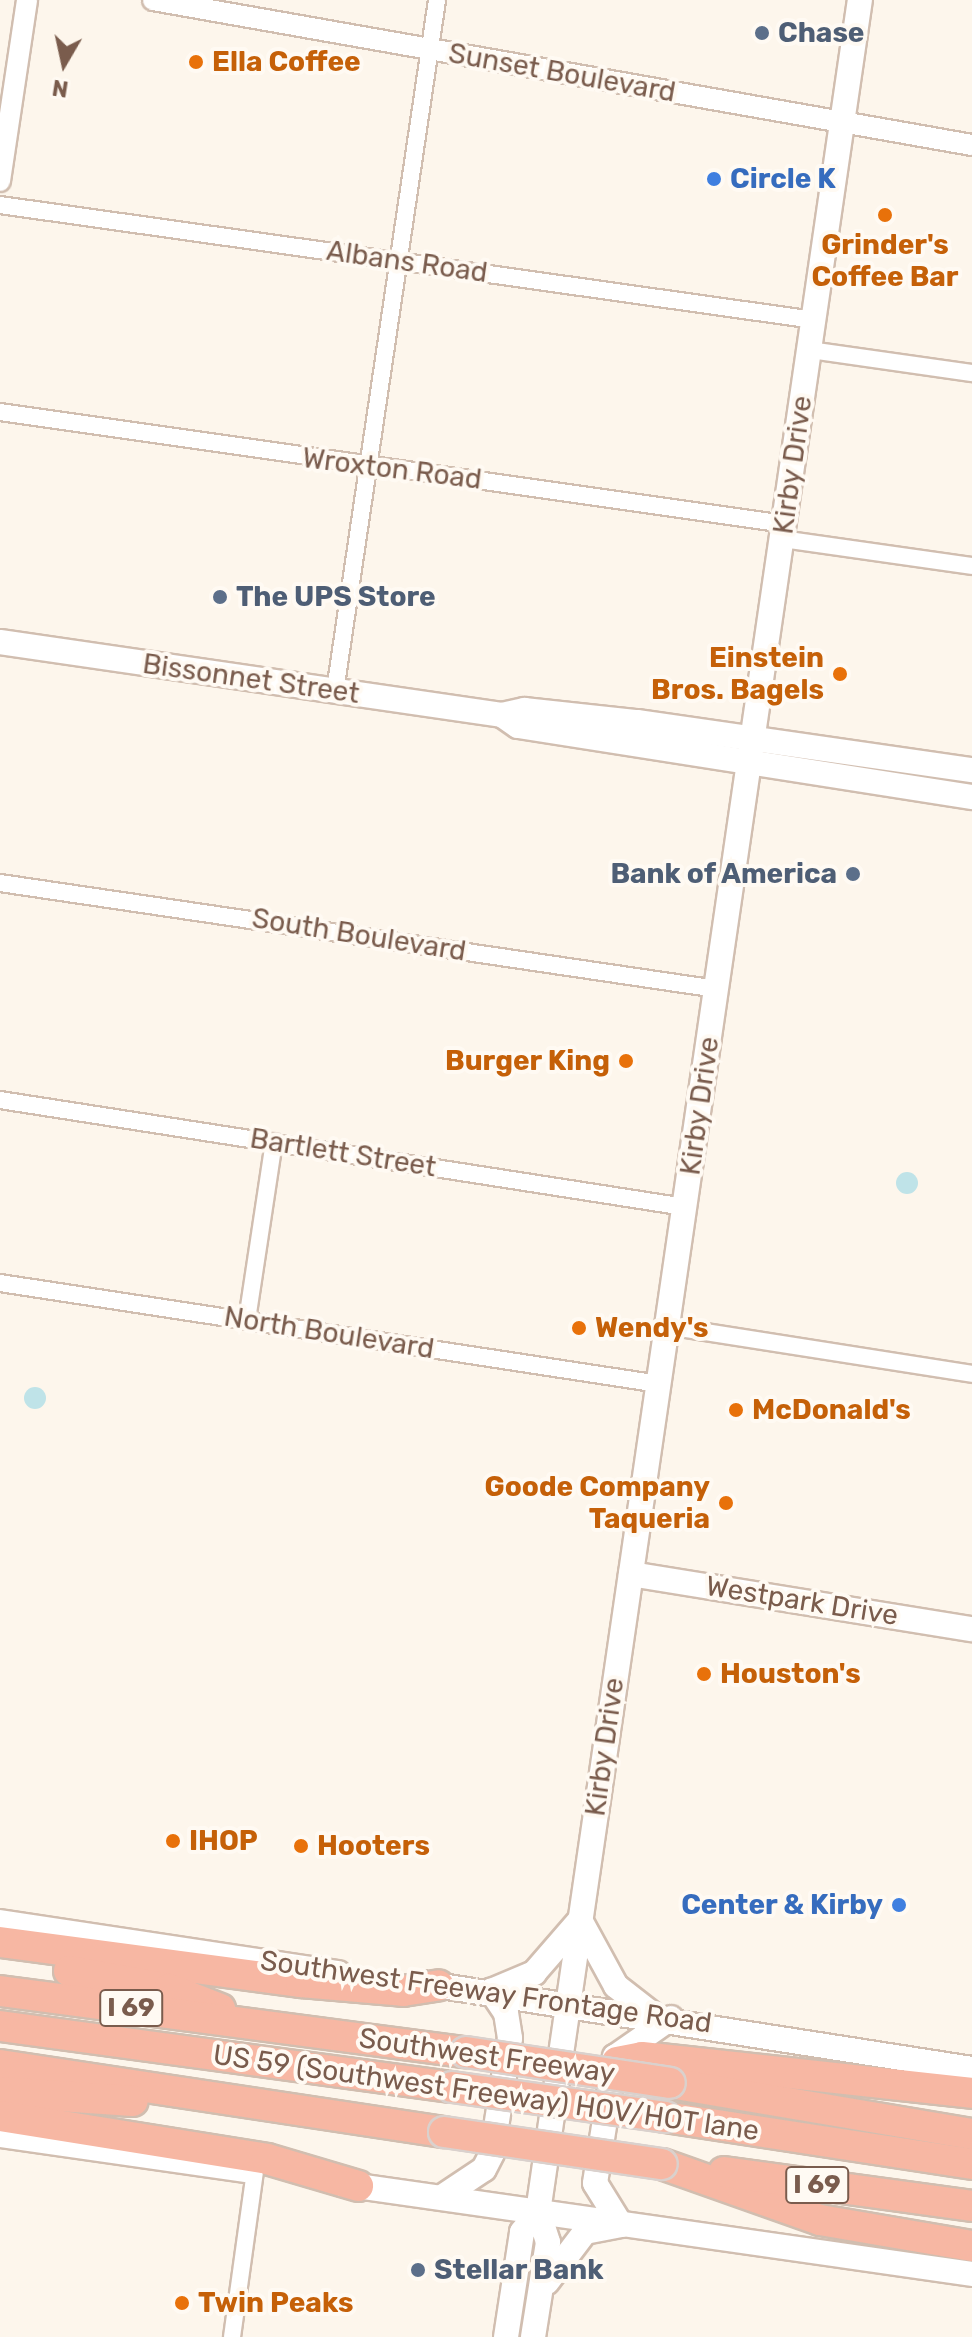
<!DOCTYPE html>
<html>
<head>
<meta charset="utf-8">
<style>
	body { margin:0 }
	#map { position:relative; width:972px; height:2337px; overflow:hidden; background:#fdf6ec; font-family:Rubik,sans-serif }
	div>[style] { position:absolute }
	.water>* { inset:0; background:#bfe3e8 }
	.round { border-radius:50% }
	.roads { filter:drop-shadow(2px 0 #d1beb0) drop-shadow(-2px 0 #d1beb0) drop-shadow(0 2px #d1beb0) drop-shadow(0 -2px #d1beb0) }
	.minor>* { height:16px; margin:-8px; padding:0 8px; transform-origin:8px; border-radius:8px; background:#fff }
	.tertiary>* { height:20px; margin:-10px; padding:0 10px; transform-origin:10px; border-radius:10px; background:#fff }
	.secondary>* { height:24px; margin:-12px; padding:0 12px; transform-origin:12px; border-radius:12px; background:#fff }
	.motorway>* { height:30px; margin:-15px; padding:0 15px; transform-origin:15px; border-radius:15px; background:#f7b7a3 }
	.bridges { filter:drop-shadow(2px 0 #dad1cd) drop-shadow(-2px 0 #dad1cd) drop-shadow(0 2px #dad1cd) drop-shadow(0 -2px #dad1cd) }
	.motorway-bridge>* { height:30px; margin:-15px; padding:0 15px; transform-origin:15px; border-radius:15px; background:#f7b7a3 }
	.dots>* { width:22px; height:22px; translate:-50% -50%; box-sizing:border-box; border:4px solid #fffaf3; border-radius:50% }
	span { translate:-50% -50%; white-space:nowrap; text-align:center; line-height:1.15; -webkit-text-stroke:8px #fffaf3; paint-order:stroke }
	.shield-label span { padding:2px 6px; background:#fffaf3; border:2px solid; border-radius:6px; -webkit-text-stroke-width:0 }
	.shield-label { font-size:26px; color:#7a5c4d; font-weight:700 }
	.service-label { font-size:28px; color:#4e5e75; font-weight:700 }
	.left { translate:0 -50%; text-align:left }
	.right { translate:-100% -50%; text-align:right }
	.food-label { font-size:28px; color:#c56008; font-weight:700 }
	.street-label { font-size:28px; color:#7a5c4d }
	.shop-label { font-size:28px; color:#366cbe; font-weight:700 }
	.north { position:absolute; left:24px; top:24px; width:80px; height:80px; -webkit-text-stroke:6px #fffaf3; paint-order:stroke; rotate:189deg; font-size:22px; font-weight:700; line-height:32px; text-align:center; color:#7a5c4d }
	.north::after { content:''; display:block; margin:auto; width:28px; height:36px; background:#7a5c4d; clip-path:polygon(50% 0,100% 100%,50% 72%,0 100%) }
</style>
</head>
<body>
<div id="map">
	<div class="water">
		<div class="round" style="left:896px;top:1172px;width:22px;height:22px"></div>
		<div class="round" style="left:24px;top:1387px;width:22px;height:22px"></div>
	</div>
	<div class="roads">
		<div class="minor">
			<div style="left:0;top:205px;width:822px;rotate:8.04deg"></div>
			<div style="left:810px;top:350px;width:164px;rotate:8.1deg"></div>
			<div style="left:0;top:412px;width:793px;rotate:8.12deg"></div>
			<div style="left:782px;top:539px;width:192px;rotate:8.1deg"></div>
			<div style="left:335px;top:691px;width:698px;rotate:-81.6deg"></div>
			<div style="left:0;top:883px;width:725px;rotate:8.41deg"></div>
			<div style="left:0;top:1100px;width:693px;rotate:8.88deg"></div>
			<div style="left:0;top:1283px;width:667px;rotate:8.71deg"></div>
			<div style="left:247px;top:1320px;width:180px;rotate:-81.4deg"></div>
			<div style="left:667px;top:1326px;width:309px;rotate:8.9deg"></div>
			<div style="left:232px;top:2337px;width:167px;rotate:-82.1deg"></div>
		</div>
		<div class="tertiary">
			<div style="left:153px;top:0;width:832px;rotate:10.04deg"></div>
			<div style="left:0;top:181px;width:183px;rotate:-81.5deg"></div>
		</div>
		<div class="secondary">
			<div style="left:0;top:642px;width:507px;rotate:8.27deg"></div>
			<div style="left:502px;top:715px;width:23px;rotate:-13deg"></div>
			<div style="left:524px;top:710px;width:114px;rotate:6.1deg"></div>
			<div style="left:637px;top:722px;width:338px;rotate:8.2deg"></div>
			<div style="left:502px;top:715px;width:19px;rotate:35deg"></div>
			<div style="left:518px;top:726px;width:460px;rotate:8.9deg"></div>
			<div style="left:631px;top:1574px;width:345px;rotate:9.2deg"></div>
			<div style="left:580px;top:1920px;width:75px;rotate:61.4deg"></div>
			<div style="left:616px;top:1986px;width:46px;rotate:37.9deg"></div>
			<div style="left:0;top:1922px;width:342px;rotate:8.6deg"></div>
			<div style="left:422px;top:1983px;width:557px;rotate:8.89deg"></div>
			<div style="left:0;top:2135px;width:249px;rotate:8.1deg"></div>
			<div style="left:343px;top:2184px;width:635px;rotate:8.14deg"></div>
			<div style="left:442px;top:2197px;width:50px;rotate:-33.7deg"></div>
			<div style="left:484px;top:2169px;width:18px;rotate:-63deg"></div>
			<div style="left:492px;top:2153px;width:116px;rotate:-81.1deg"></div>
			<div style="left:510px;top:2038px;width:25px;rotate:-99deg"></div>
			<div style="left:506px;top:2013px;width:27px;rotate:-124deg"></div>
			<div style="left:491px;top:1991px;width:47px;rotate:-22.7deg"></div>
			<div style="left:534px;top:1973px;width:70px;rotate:-49deg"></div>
			<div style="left:547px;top:2282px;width:63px;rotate:-52.8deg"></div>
			<div style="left:585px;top:2232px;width:37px;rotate:-11deg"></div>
			<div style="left:621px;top:2225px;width:49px;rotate:-121.8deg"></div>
			<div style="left:595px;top:2183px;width:128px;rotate:-81deg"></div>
			<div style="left:615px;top:2057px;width:68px;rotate:-34.9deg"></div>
			<div style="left:506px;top:2337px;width:106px;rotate:-81.3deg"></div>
			<div style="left:522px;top:2232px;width:26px;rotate:-51deg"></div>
			<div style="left:533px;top:2337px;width:96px;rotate:-81deg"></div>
			<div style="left:548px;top:2242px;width:32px;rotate:-108deg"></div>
			<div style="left:538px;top:2212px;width:2235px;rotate:-81.72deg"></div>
		</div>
		<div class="motorway">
			<div style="left:0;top:1942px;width:304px;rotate:7.6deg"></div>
			<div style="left:301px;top:1982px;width:102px;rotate:5deg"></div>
			<div style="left:403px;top:1991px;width:36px;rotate:-9deg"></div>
			<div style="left:69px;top:1971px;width:102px;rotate:10.2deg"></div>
			<div style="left:169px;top:1989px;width:55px;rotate:21.4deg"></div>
			<div style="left:0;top:1991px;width:470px;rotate:7.5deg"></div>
			<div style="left:0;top:2026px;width:456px;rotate:7.7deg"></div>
			<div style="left:617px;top:2062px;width:25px;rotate:-11deg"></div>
			<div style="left:642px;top:2057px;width:332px;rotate:6.2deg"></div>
			<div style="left:0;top:2065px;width:449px;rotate:8.6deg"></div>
			<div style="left:670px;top:2083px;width:306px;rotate:9.6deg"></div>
			<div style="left:0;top:2092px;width:133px;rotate:3.9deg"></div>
			<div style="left:0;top:2116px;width:270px;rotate:9.1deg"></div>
			<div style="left:267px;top:2159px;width:95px;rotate:16.5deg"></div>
			<div style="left:665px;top:2117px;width:311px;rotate:8.7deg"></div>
			<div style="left:662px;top:2164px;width:168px;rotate:19.5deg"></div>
			<div style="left:820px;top:2220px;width:154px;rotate:9.7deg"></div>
			<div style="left:724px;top:2172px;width:250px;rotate:7.8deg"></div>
		</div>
	</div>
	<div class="bridges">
		<div class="motorway-bridge">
			<div style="left:466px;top:2052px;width:206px;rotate:8.6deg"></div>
			<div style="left:452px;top:2087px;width:215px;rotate:8deg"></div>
			<div style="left:444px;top:2132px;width:220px;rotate:8.4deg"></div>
		</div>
	</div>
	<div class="dots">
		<div style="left:762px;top:33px;background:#5c6f8a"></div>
		<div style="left:196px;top:62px;background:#e8710a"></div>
		<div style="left:714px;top:179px;background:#3f7fe0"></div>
		<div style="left:885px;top:215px;background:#e8710a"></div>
		<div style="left:220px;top:597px;background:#5c6f8a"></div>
		<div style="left:840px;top:674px;background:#e8710a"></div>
		<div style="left:853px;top:874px;background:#5c6f8a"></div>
		<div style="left:626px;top:1061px;background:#e8710a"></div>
		<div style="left:579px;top:1328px;background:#e8710a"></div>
		<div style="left:736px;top:1410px;background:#e8710a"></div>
		<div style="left:726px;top:1503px;background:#e8710a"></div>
		<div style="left:704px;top:1674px;background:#e8710a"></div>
		<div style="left:173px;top:1841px;background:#e8710a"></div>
		<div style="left:301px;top:1846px;background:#e8710a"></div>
		<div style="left:899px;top:1905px;background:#3f7fe0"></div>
		<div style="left:418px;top:2270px;background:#5c6f8a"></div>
		<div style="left:182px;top:2303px;background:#e8710a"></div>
	</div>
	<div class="shield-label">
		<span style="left:131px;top:2008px">I 69</span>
		<span style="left:817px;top:2185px">I 69</span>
	</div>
	<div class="service-label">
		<span class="left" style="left:778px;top:33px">Chase</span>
		<span class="left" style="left:236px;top:597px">The UPS Store</span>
		<span class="right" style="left:837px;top:874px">Bank of America</span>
		<span class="left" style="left:434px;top:2270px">Stellar Bank</span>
	</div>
	<div class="food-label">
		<span class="left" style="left:212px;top:62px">Ella Coffee</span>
		<span style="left:885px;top:261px">Grinder's<br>Coffee Bar</span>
		<span class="right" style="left:824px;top:674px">Einstein<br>Bros. Bagels</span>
		<span class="right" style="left:610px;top:1061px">Burger King</span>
		<span class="left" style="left:595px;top:1328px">Wendy's</span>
		<span class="left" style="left:752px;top:1410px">McDonald's</span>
		<span class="right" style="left:710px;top:1503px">Goode Company<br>Taqueria</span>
		<span class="left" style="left:720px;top:1674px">Houston's</span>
		<span class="left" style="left:189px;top:1841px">IHOP</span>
		<span class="left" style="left:317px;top:1846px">Hooters</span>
		<span class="left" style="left:198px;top:2303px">Twin Peaks</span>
	</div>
	<div class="street-label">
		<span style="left:562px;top:73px;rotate:10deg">Sunset Boulevard</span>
		<span style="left:407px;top:262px;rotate:8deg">Albans Road</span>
		<span style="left:793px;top:465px;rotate:-82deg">Kirby Drive</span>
		<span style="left:392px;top:469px;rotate:7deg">Wroxton Road</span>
		<span style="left:251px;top:679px;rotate:8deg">Bissonnet Street</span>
		<span style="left:359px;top:935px;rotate:9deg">South Boulevard</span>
		<span style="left:700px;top:1106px;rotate:-82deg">Kirby Drive</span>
		<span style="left:343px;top:1153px;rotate:9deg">Bartlett Street</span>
		<span style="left:329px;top:1333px;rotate:9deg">North Boulevard</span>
		<span style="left:802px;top:1601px;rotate:9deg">Westpark Drive</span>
		<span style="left:605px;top:1747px;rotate:-82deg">Kirby Drive</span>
		<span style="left:486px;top:1992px;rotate:8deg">Southwest Freeway Frontage Road</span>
		<span style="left:487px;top:2056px;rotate:8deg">Southwest Freeway</span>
		<span style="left:486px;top:2093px;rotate:8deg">US 59 (Southwest Freeway) HOV/HOT lane</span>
	</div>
	<div class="shop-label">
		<span class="left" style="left:730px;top:179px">Circle K</span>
		<span class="right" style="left:883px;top:1905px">Center &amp; Kirby</span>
	</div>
	<div class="north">N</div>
</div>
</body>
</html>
